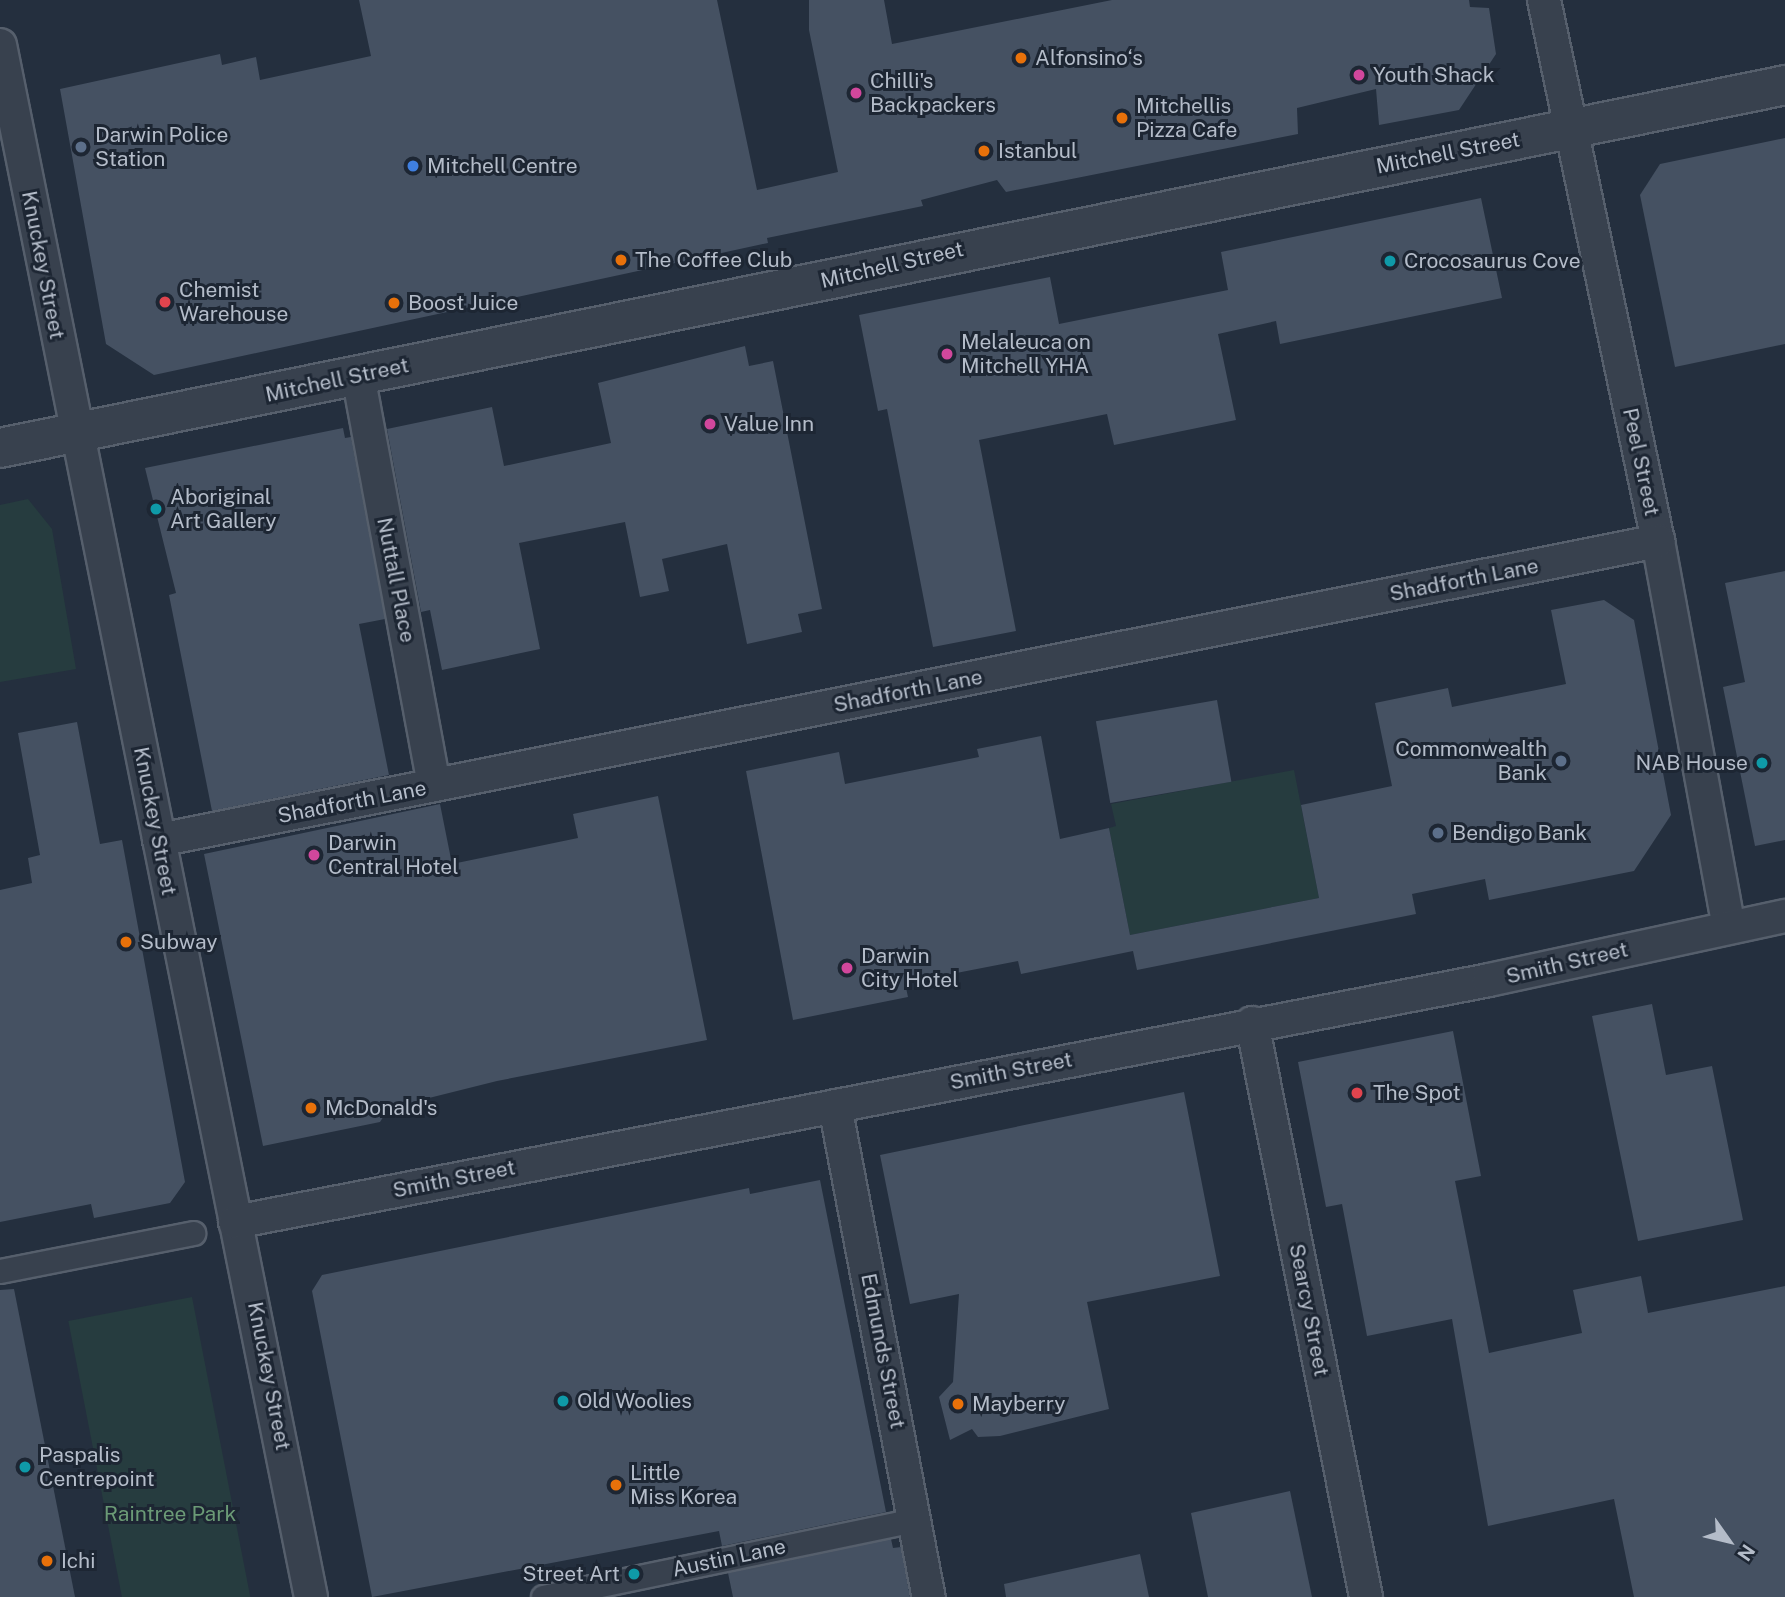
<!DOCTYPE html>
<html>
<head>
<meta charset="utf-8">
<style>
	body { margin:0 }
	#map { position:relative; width:1785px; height:1597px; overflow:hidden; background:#242f3e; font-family:"Public Sans",sans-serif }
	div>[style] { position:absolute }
	.green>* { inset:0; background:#263c3f; transform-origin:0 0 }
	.building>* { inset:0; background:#455162; transform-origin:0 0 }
	.roads { filter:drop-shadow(2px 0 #565f6c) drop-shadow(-2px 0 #565f6c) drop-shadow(0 2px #565f6c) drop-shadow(0 -2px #565f6c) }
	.pedestrian>* { height:23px; margin:-11.5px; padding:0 11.5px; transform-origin:11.5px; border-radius:11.5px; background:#38414e }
	.minor>* { height:32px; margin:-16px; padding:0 16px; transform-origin:16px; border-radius:16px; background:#38414e }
	.tertiary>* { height:38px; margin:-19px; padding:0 19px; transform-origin:19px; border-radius:19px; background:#38414e }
	.dots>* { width:19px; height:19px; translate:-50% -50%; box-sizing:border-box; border:4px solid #1d2633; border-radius:50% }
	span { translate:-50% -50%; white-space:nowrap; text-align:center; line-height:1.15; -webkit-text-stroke:6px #1d2633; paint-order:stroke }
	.poi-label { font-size:21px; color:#b4bcc9 }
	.left { translate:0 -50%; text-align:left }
	.right { translate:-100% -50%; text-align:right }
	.street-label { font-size:21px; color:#b4bcc9 }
	.park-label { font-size:21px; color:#6b9a76 }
	.north { position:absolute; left:1694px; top:1506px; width:70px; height:70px; -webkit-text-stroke:5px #1d2633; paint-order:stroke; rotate:124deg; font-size:19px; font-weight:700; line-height:28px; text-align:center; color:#b4bcc9 }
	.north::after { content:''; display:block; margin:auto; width:24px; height:32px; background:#b4bcc9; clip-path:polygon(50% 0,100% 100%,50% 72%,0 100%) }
</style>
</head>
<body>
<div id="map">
	<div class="green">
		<div style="clip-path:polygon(28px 499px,52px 529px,76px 669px,0 682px,0 505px)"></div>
		<div style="clip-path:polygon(1294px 770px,1319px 898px,1130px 935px,1109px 828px,1116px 826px,1111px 804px)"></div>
		<div style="left:192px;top:1297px;width:306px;height:126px;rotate:79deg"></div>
	</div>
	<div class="building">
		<div style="clip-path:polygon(359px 0,717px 0,757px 190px,838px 172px,809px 30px,809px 0,884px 0,892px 44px,1112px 0,1469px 0,1470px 7px,1489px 8px,1496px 54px,1459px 110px,1379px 125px,1376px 89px,1297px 108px,1298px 134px,1006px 192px,997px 180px,921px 200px,923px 206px,767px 238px,768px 243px,154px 375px,106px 344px,60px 89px,220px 54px,222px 65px,256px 57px,260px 80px,371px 56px)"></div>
		<div style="clip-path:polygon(1785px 138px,1785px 344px,1675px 367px,1640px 195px,1660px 164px)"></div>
		<div style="clip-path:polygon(1481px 198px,1502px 298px,1280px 344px,1276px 321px,1218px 334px,1236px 420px,1114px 445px,1107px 414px,979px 440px,1016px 631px,933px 647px,887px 409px,878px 411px,859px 315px,1050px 277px,1059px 324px,1228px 290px,1221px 252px)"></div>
		<div style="clip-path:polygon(745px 346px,749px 366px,773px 361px,822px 609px,798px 614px,802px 632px,747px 644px,727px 544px,662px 559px,669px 591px,640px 597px,625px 522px,519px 543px,540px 649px,442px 670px,430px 610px,421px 612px,387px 429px,492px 407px,504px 466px,611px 443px,598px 383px)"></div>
		<div style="clip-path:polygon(343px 428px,345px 438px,351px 437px,385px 619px,359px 624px,389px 775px,212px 811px,169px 595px,176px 593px,145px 468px)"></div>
		<div style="clip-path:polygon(1785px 571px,1785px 840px,1755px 846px,1723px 687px,1745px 682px,1725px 583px)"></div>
		<div style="clip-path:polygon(1604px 600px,1634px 620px,1671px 815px,1634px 871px,1489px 900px,1485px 879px,1412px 894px,1416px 914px,1137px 970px,1133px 951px,1021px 974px,1018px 961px,905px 983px,908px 997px,793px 1020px,746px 771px,839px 752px,845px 784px,979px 757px,977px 749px,1041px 736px,1060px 839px,1109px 828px,1130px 935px,1319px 898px,1301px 805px,1392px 786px,1375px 703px,1448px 688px,1452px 707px,1566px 684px,1551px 610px)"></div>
		<div style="left:1217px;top:700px;width:83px;height:123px;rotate:80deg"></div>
		<div style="clip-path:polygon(77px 722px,100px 844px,122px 840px,185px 1182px,170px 1203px,94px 1218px,91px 1204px,0 1222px,0 890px,32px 883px,28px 858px,40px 855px,18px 733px)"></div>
		<div style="clip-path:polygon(658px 796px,707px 1040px,497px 1081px,389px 1108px,380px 1122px,263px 1146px,204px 854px,440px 804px,452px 864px,578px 838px,573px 814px)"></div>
		<div style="clip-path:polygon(1652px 1004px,1666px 1075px,1712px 1066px,1743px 1220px,1638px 1241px,1592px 1016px)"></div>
		<div style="clip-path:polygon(1453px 1031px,1481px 1176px,1455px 1181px,1489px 1353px,1582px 1333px,1573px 1290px,1641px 1276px,1648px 1313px,1785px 1286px,1785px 1597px,1634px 1597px,1614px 1499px,1488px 1526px,1452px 1319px,1367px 1336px,1342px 1204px,1326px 1207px,1298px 1062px)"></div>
		<div style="clip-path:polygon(1184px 1092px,1220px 1276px,1087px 1302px,1109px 1409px,1000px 1436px,978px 1437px,972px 1429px,950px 1440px,939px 1397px,953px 1382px,959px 1294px,910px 1304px,880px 1155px)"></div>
		<div style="clip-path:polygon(820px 1180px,886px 1512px,722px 1546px,719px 1531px,372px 1597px,312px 1291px,322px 1275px,749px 1188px,750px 1194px)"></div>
		<div style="clip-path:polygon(14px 1289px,75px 1597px,0 1597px,0 1290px)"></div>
		<div style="clip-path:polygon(1290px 1491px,1312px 1597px,1208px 1597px,1191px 1513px)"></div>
		<div style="clip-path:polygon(891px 1539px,893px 1548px,901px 1547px,910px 1597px,733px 1597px,728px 1573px)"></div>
		<div style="clip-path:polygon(1140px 1554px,1149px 1597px,1006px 1597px,1004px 1584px)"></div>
	</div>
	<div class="roads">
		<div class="pedestrian">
			<div style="left:0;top:1271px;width:197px;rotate:-11.1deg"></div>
			<div style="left:543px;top:1597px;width:380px;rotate:-11.7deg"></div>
		</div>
		<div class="minor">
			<div style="left:1544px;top:0;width:553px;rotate:78.1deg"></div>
			<div style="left:1658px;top:541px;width:391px;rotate:79.6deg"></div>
			<div style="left:0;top:45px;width:1583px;rotate:78.67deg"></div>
			<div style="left:358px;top:375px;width:417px;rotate:79.5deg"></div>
			<div style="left:159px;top:840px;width:1529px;rotate:-11.28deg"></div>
			<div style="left:1252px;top:1023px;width:585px;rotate:78.77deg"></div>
			<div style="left:835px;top:1106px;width:500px;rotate:79.2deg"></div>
			<div style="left:235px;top:1222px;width:1277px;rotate:-10.92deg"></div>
			<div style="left:1489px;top:980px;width:303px;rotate:-12.2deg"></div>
		</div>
		<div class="tertiary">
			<div style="left:0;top:448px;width:1822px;rotate:-11.49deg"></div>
		</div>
	</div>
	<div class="dots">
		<div style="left:1021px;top:58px;background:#e8710a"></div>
		<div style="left:1359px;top:75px;background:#d1479c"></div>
		<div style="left:856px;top:93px;background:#d1479c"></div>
		<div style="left:1122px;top:118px;background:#e8710a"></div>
		<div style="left:81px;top:147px;background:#5c6f8a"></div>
		<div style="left:984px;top:151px;background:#e8710a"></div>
		<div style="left:413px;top:166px;background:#3f7fe0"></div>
		<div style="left:621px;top:260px;background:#e8710a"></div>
		<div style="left:1390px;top:261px;background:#0f9aa8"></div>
		<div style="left:165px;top:302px;background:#e0444e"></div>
		<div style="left:394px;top:303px;background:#e8710a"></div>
		<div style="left:947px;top:354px;background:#d1479c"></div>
		<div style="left:710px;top:424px;background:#d1479c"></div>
		<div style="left:156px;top:509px;background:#0f9aa8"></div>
		<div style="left:1561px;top:761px;background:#5c6f8a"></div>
		<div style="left:1762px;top:763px;background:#0f9aa8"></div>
		<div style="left:1438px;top:833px;background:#5c6f8a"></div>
		<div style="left:314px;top:855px;background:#d1479c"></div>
		<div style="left:126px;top:942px;background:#e8710a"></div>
		<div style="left:847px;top:968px;background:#d1479c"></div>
		<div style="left:1357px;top:1093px;background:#e0444e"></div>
		<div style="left:311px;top:1108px;background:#e8710a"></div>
		<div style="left:563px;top:1401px;background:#0f9aa8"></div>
		<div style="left:958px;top:1404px;background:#e8710a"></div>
		<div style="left:25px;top:1467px;background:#0f9aa8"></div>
		<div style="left:616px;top:1485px;background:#e8710a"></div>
		<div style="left:47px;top:1561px;background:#e8710a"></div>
		<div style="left:634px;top:1574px;background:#0f9aa8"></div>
	</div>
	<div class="poi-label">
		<span class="left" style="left:1035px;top:58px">Alfonsino‘s</span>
		<span class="left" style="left:1373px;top:75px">Youth Shack</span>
		<span class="left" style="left:870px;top:93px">Chilli's<br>Backpackers</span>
		<span class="left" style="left:1136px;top:118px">Mitchellis<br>Pizza Cafe</span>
		<span class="left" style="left:95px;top:147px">Darwin Police<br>Station</span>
		<span class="left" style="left:998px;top:151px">Istanbul</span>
		<span class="left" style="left:427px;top:166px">Mitchell Centre</span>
		<span class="left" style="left:635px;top:260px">The Coffee Club</span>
		<span class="left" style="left:1404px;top:261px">Crocosaurus Cove</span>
		<span class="left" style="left:179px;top:302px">Chemist<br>Warehouse</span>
		<span class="left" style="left:408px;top:303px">Boost Juice</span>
		<span class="left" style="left:961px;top:354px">Melaleuca on<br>Mitchell YHA</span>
		<span class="left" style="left:724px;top:424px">Value Inn</span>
		<span class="left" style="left:170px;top:509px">Aboriginal<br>Art Gallery</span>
		<span class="right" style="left:1547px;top:761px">Commonwealth<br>Bank</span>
		<span class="right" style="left:1748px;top:763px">NAB House</span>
		<span class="left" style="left:1452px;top:833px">Bendigo Bank</span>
		<span class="left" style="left:328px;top:855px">Darwin<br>Central Hotel</span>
		<span class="left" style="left:140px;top:942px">Subway</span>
		<span class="left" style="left:861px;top:968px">Darwin<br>City Hotel</span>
		<span class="left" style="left:1373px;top:1093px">The Spot</span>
		<span class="left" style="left:325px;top:1108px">McDonald's</span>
		<span class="left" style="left:577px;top:1401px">Old Woolies</span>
		<span class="left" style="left:972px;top:1404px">Mayberry</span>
		<span class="left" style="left:39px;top:1467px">Paspalis<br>Centrepoint</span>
		<span class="left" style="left:630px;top:1485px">Little<br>Miss Korea</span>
		<span class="left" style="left:61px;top:1561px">Ichi</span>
		<span class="right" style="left:620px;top:1574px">Street Art</span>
	</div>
	<div class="street-label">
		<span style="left:1448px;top:153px;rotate:-11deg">Mitchell Street</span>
		<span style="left:43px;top:265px;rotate:79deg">Knuckey Street</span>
		<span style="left:892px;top:265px;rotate:-13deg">Mitchell Street</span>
		<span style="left:337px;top:380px;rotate:-12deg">Mitchell Street</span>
		<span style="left:1641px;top:462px;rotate:78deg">Peel Street</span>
		<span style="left:396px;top:580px;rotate:79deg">Nuttall Place</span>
		<span style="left:1464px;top:580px;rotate:-11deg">Shadforth Lane</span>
		<span style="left:908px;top:691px;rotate:-11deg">Shadforth Lane</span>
		<span style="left:352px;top:802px;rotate:-11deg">Shadforth Lane</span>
		<span style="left:155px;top:821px;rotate:79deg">Knuckey Street</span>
		<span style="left:1567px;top:963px;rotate:-13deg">Smith Street</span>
		<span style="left:1011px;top:1071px;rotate:-11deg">Smith Street</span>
		<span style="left:454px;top:1179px;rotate:-11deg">Smith Street</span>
		<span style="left:1309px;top:1310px;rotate:79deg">Searcy Street</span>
		<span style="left:883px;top:1351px;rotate:79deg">Edmunds Street</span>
		<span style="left:269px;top:1376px;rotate:79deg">Knuckey Street</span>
		<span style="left:729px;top:1558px;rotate:-12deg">Austin Lane</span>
	</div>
	<div class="park-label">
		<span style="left:170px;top:1514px">Raintree Park</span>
	</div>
	<div class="north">N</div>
</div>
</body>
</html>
